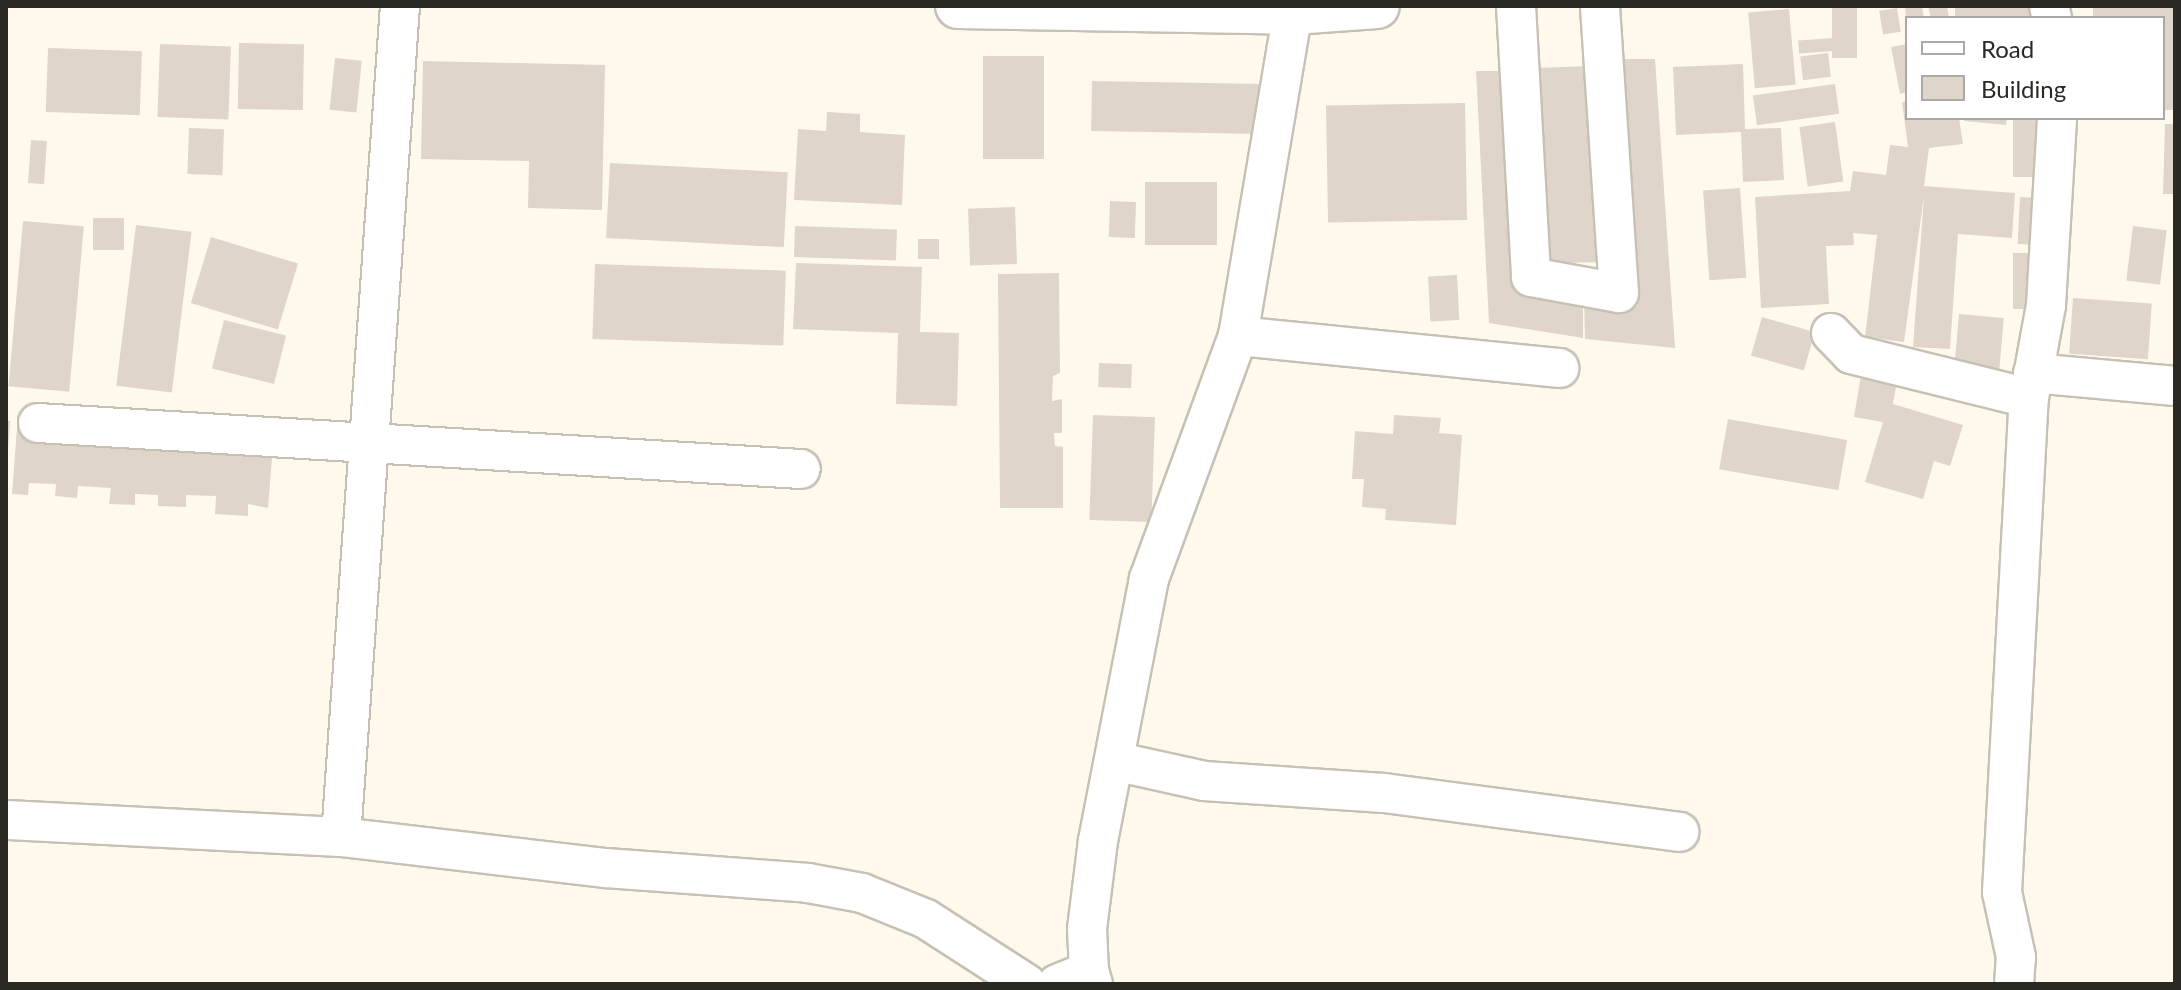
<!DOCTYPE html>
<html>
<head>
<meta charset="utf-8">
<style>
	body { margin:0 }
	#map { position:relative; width:2181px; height:990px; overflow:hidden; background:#fff9ed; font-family:Lato,sans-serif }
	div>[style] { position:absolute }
	.building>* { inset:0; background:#dfd5cb; transform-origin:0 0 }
	.roads { filter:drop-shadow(2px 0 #c7c1b5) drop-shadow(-2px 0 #c7c1b5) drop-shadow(0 2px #c7c1b5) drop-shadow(0 -2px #c7c1b5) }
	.minor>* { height:38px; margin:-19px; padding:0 19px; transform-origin:19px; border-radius:19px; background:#fff }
	.major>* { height:44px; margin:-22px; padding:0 22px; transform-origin:22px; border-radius:22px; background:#fff }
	span { translate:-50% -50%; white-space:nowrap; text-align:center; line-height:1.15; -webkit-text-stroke:8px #fff; paint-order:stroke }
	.frame { position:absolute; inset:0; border:8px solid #2b2924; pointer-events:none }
	.legend { position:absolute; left:1905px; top:16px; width:260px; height:104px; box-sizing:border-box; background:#fff; border:2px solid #aaa9a7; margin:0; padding:10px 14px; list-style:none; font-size:24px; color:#2b2924 }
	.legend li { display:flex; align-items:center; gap:16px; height:40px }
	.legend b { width:40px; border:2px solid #aaa9a7 }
</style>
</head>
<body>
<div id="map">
	<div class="building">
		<div style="left:1832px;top:6px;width:25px;height:52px"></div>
		<div style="clip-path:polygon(1922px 6px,1924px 18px,1906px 18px,1905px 8px)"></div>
		<div style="clip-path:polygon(1928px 6px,1947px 6px,1949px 18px,1931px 18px)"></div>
		<div style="left:1955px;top:6px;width:75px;height:12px"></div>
		<div style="clip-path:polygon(2093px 6px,2175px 6px,2175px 110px,2163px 110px,2163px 18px,2093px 18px)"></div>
		<div style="left:1897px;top:8px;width:24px;height:18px;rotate:81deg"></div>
		<div style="left:1789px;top:9px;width:76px;height:41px;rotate:85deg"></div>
		<div style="left:1833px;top:38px;width:13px;height:35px;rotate:86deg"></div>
		<div style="left:239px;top:43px;width:65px;height:66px;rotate:1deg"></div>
		<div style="left:160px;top:44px;width:71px;height:73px;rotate:2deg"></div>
		<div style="clip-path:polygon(1907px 44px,1907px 92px,1900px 94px,1891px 47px)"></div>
		<div style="left:48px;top:48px;width:94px;height:64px;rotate:2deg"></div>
		<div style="left:1828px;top:53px;width:24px;height:28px;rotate:83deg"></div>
		<div style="left:983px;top:56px;width:61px;height:103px"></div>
		<div style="left:335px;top:58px;width:27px;height:52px;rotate:6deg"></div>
		<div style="clip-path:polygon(1621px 59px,1655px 59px,1675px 348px,1585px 339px,1584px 298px,1638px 306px)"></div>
		<div style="clip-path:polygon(423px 61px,605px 65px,602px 210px,528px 208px,529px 161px,421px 159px)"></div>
		<div style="clip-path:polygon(1743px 64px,1745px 129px,1781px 128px,1784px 180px,1743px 182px,1741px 132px,1676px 135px,1673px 67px)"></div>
		<div style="left:1591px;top:66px;width:196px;height:56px;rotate:88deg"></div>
		<div style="clip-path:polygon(1476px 71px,1504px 71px,1519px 288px,1583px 300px,1583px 338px,1489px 323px)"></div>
		<div style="left:1092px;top:81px;width:171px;height:50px;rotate:1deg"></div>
		<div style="left:1835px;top:84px;width:30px;height:83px;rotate:82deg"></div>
		<div style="clip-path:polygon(1907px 101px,1907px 118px,1959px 118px,1963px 144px,1929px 148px,1924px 186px,2015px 193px,2012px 238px,1958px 234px,1950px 349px,1913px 347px,1924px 196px,1904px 342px,1865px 337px,1877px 235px,1853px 233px,1854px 245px,1826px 246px,1829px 304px,1761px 308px,1755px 197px,1850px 191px,1853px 171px,1886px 175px,1890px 145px,1908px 147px,1902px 102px)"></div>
		<div style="left:1465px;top:103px;width:117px;height:139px;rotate:89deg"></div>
		<div style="clip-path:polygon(827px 112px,860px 114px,860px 132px,905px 135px,902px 205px,794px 200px,798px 129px,826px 131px)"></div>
		<div style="clip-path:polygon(1964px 118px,2007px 118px,2006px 125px,1964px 121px)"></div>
		<div style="left:2013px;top:118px;width:31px;height:59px"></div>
		<div style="left:1835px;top:122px;width:60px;height:36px;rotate:82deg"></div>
		<div style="clip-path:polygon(2165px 124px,2175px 124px,2175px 194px,2163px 194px)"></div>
		<div style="left:189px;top:128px;width:35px;height:46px;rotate:2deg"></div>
		<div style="left:31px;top:140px;width:16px;height:43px;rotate:4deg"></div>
		<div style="left:610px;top:163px;width:178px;height:75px;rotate:3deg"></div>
		<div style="left:1145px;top:182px;width:72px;height:63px"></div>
		<div style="left:1740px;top:188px;width:90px;height:37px;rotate:86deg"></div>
		<div style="left:2020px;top:197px;width:19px;height:47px;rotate:3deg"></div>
		<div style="left:1110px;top:201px;width:26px;height:36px;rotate:2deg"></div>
		<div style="left:1015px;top:207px;width:57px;height:47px;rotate:88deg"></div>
		<div style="left:93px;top:218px;width:31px;height:32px"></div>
		<div style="left:23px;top:221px;width:61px;height:166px;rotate:5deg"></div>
		<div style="left:136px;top:225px;width:56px;height:162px;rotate:7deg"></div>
		<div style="left:795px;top:226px;width:102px;height:31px;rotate:2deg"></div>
		<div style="left:2133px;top:226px;width:34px;height:55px;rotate:7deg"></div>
		<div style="left:211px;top:237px;width:91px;height:69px;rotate:17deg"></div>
		<div style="left:918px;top:239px;width:21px;height:20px"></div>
		<div style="left:2013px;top:253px;width:21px;height:56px"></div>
		<div style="clip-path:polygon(796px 263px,922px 267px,920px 332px,959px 333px,957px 406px,896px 404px,898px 333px,793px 329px)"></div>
		<div style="left:595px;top:264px;width:191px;height:75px;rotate:2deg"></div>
		<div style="clip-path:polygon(1059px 273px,1060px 373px,1053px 376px,1052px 401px,1062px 399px,1062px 433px,1054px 433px,1055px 446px,1063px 447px,1063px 508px,1000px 508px,998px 274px)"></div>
		<div style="left:1457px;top:275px;width:45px;height:29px;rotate:87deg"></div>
		<div style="left:2073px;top:298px;width:79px;height:56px;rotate:4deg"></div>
		<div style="left:1959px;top:314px;width:45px;height:51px;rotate:5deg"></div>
		<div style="left:1762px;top:317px;width:55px;height:40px;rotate:16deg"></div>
		<div style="left:224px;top:320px;width:64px;height:50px;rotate:14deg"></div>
		<div style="left:1099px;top:363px;width:33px;height:24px;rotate:2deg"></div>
		<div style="clip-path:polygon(1862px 369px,1898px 375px,1893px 404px,1963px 425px,1950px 466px,1934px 461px,1923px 499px,1865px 482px,1883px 422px,1854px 417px)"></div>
		<div style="left:1093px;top:415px;width:62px;height:105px;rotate:2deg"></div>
		<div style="clip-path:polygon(1394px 415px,1441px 418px,1439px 433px,1462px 435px,1456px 525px,1385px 520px,1386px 509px,1362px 507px,1364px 479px,1352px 479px,1355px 431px,1393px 434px)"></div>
		<div style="left:1728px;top:419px;width:121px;height:51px;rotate:10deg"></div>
		<div style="clip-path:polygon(6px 420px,10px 421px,8px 451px,6px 451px)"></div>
		<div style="clip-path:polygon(17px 428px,273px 446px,268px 508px,248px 504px,248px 516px,215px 514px,216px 496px,186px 495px,186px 507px,158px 506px,158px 495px,135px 494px,135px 505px,109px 504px,111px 488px,78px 486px,77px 498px,55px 496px,56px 484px,29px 483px,28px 495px,12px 494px)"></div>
	</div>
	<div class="roads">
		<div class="minor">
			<div style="left:1516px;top:6px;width:271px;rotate:86.8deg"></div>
			<div style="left:1531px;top:277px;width:89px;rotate:10.3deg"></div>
			<div style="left:1619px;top:293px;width:288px;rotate:-93.8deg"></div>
			<div style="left:2049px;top:6px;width:12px;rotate:76deg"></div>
			<div style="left:1831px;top:333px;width:29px;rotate:46deg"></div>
			<div style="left:1851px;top:354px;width:183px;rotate:13.9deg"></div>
			<div style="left:1238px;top:336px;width:323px;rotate:5.7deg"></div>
			<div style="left:2033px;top:373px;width:143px;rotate:5.2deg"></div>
			<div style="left:38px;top:423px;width:764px;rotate:3.45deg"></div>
			<div style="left:1114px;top:761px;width:92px;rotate:12.5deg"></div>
			<div style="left:1204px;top:781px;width:180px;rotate:3.8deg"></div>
			<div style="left:1384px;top:793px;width:298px;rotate:7.5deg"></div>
			<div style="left:6px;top:820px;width:335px;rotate:2.9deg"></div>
			<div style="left:341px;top:837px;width:267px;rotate:6.7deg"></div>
			<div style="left:606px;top:868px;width:203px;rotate:4.2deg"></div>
			<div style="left:808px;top:883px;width:55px;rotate:10.5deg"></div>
			<div style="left:862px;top:893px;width:69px;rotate:22.1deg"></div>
			<div style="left:926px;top:919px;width:120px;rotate:32.8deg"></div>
			<div style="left:341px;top:837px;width:833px;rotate:-85.94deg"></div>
			<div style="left:1057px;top:984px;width:35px;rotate:-22deg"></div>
			<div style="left:1093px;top:984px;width:14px;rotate:-107deg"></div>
			<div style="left:1089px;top:971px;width:42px;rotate:-92.7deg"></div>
			<div style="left:1087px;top:929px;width:89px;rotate:-82.9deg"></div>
			<div style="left:1098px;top:841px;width:267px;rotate:-79deg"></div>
			<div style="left:1149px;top:579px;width:259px;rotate:-69.9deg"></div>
			<div style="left:1238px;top:336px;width:329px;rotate:-80.4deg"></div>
			<div style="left:2014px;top:984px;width:27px;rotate:-86deg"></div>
			<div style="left:2016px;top:957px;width:66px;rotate:-102.2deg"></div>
			<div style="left:2002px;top:892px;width:495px;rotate:-86.9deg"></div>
			<div style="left:2029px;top:398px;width:95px;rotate:-79.6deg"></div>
			<div style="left:2046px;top:305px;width:187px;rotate:-86.6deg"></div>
		</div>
		<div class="major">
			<div style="left:958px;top:6px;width:335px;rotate:1deg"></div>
			<div style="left:1293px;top:12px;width:84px;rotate:-4.1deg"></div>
		</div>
	</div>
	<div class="frame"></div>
	<ul class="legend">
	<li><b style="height:10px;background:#fff"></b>Road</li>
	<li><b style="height:22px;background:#dfd5cb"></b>Building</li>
	</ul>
</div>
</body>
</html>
